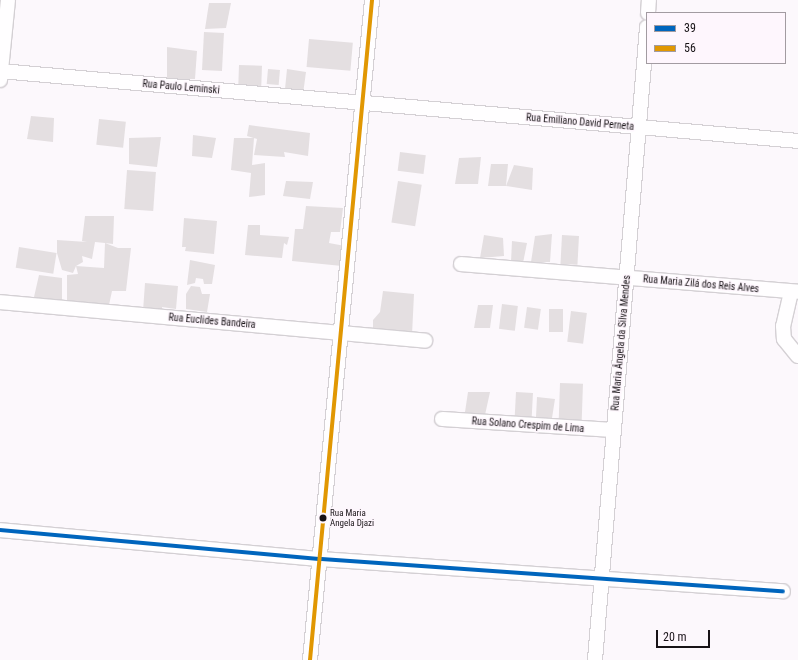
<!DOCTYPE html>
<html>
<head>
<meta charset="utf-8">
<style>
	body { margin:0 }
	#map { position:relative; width:798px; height:660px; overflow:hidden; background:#fcf8fc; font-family:"Roboto Condensed",sans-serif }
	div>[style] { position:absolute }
	.building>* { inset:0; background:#e4dfe1; transform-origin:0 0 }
	.roads { filter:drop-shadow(1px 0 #d4d0d4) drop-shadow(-1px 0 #d4d0d4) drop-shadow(0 1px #d4d0d4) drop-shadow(0 -1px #d4d0d4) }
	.minor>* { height:14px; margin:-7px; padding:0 7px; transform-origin:7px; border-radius:7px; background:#fffeff }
	.bus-1>* { height:4px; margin:-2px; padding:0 2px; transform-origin:2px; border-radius:2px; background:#0065bd }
	.bus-2>* { height:4px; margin:-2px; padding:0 2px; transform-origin:2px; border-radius:2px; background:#e19702 }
	.dots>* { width:11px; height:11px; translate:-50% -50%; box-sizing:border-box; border:2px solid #fef6fd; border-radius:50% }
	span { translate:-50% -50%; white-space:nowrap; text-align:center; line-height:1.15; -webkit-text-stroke:3px #fef6fd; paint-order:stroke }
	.bus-label { font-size:9px; color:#171316 }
	.left { translate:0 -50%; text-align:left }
	.street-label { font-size:10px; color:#171316 }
	.legend { position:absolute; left:646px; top:12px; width:140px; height:52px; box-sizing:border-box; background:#fef6fd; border:1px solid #a29ba1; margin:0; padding:5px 7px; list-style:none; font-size:12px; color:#171316 }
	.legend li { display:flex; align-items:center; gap:8px; height:20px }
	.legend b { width:20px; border:1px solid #a29ba1 }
	.scale { position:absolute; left:656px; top:630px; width:54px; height:18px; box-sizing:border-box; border:2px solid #171316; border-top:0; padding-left:5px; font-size:12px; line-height:14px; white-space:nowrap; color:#171316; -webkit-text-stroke:3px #fef6fd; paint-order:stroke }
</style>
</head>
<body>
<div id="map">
	<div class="building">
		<div style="clip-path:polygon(209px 3px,231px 3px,226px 28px,205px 29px)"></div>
		<div style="left:204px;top:32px;width:20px;height:38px;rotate:3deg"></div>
		<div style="left:309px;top:39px;width:44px;height:28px;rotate:5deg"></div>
		<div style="clip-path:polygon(167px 47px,197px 51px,195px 79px,167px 79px)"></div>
		<div style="left:239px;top:65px;width:23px;height:23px;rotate:2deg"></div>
		<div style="left:268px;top:69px;width:12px;height:15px;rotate:5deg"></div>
		<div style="clip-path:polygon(287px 69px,306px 72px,303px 94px,285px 89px)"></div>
		<div style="clip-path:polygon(31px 116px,54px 118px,53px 142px,27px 139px)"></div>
		<div style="left:99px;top:119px;width:27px;height:26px;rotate:6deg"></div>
		<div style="clip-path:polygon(249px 125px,310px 133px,308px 156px,284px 152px,285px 157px,254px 155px,257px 139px,247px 136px)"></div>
		<div style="clip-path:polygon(193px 135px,216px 138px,212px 158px,192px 156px)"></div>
		<div style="clip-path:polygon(161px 137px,157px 167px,129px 164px,129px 138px)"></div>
		<div style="clip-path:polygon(234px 138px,254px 138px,252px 165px,265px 163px,265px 195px,249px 197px,251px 173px,231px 170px)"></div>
		<div style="left:400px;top:152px;width:26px;height:19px;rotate:7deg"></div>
		<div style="clip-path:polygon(481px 157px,478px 184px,455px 184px,459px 158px)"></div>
		<div style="clip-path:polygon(491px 164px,508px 164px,506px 186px,488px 186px)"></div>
		<div style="clip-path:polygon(514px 165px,533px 168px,532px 190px,506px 186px)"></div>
		<div style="left:127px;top:170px;width:29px;height:39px;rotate:4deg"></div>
		<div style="clip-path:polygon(286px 181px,313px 182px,310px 199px,283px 196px)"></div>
		<div style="left:398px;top:181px;width:24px;height:42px;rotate:9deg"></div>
		<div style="clip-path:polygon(306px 206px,343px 208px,340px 232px,331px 232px,329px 243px,345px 246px,342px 266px,292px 261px,295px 229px,303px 229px)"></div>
		<div style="clip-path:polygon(85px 216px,114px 216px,113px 244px,105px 243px,118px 248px,131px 248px,126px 291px,112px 291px,109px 305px,67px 302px,67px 275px,78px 274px,76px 266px,104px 268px,105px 243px,95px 242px,92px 259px,82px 256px,83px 262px,76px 266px,73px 273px,62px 270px,57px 253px,57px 240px,87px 242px,82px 241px)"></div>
		<div style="clip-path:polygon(184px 218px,217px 221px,214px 254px,185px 251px,186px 247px,182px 247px)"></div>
		<div style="clip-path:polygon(248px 225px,260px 225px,260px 235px,289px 237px,287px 245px,284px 243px,282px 258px,245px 255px)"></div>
		<div style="clip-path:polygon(552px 234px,550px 262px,531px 262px,535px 236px)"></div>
		<div style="clip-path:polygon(484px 235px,503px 238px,504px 256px,480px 258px)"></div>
		<div style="left:562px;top:235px;width:17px;height:29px;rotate:3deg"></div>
		<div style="clip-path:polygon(512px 241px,527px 243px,523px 263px,511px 262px)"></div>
		<div style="left:19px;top:247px;width:38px;height:21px;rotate:9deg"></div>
		<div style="clip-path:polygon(190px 260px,215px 265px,212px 284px,204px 284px,203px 279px,196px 278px,195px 283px,187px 285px)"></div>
		<div style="clip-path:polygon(39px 275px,62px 278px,62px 302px,34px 297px)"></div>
		<div style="clip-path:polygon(145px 283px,178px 286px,176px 309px,162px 307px,163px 317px,143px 311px)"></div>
		<div style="clip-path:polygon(191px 286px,200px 287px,202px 294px,210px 294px,207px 312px,186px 309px,186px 294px)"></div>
		<div style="clip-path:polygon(383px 291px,414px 294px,412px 335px,373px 332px,373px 320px,380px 312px)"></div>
		<div style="left:502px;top:304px;width:16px;height:25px;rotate:7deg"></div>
		<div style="clip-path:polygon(478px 305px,493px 305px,490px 328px,474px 328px)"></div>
		<div style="left:527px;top:307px;width:14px;height:21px;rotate:8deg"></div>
		<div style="left:549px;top:309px;width:14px;height:23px"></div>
		<div style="left:571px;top:311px;width:16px;height:31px;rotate:7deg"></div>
		<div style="left:560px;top:383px;width:23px;height:38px;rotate:2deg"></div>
		<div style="clip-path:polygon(468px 392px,490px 392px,485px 415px,465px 412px)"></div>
		<div style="left:516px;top:392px;width:17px;height:25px;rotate:3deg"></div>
		<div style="clip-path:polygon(537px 397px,555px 399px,552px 418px,536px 417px)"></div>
	</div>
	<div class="roads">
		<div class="minor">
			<div style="left:648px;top:13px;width:13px;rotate:-86deg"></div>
			<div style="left:0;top:71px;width:801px;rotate:5.01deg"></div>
			<div style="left:0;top:80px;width:80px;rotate:-84.3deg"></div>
			<div style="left:461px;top:264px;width:338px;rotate:4.7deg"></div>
			<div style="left:791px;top:292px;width:35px;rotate:103deg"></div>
			<div style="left:783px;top:326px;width:13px;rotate:86deg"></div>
			<div style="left:784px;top:339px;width:22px;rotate:51deg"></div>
			<div style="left:0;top:302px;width:427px;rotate:5.2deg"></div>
			<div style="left:442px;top:419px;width:172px;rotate:3.7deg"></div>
			<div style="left:0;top:530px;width:321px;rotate:5.2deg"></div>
			<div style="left:320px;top:559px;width:464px;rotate:4deg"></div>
			<div style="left:310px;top:660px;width:663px;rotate:-84.63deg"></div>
			<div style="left:595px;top:660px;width:635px;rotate:-85.3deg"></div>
		</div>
	</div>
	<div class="bus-1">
		<div style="left:0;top:530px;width:321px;rotate:5.2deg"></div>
		<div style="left:320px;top:559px;width:464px;rotate:4deg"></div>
	</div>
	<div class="bus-2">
		<div style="left:310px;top:660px;width:663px;rotate:-84.63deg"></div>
	</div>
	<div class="dots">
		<div style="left:323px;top:518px;background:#171316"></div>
	</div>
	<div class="bus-label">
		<span class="left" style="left:330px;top:518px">Rua Maria<br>Angela Djazi</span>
	</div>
	<div class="street-label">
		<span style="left:181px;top:87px;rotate:5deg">Rua Paulo Leminski</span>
		<span style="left:580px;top:122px;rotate:5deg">Rua Emiliano David Perneta</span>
		<span style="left:701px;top:284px;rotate:5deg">Rua Maria Zilá dos Reis Alves</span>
		<span style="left:212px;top:321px;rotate:5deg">Rua Euclides Bandeira</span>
		<span style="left:621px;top:343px;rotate:-85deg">Rua Maria Ângela da Silva Mendes</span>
		<span style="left:528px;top:425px;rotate:4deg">Rua Solano Crespim de Lima</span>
	</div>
	<ul class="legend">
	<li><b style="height:5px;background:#0065bd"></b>39</li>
	<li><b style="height:5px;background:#e19702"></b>56</li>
	</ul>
	<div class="scale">20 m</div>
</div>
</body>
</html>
